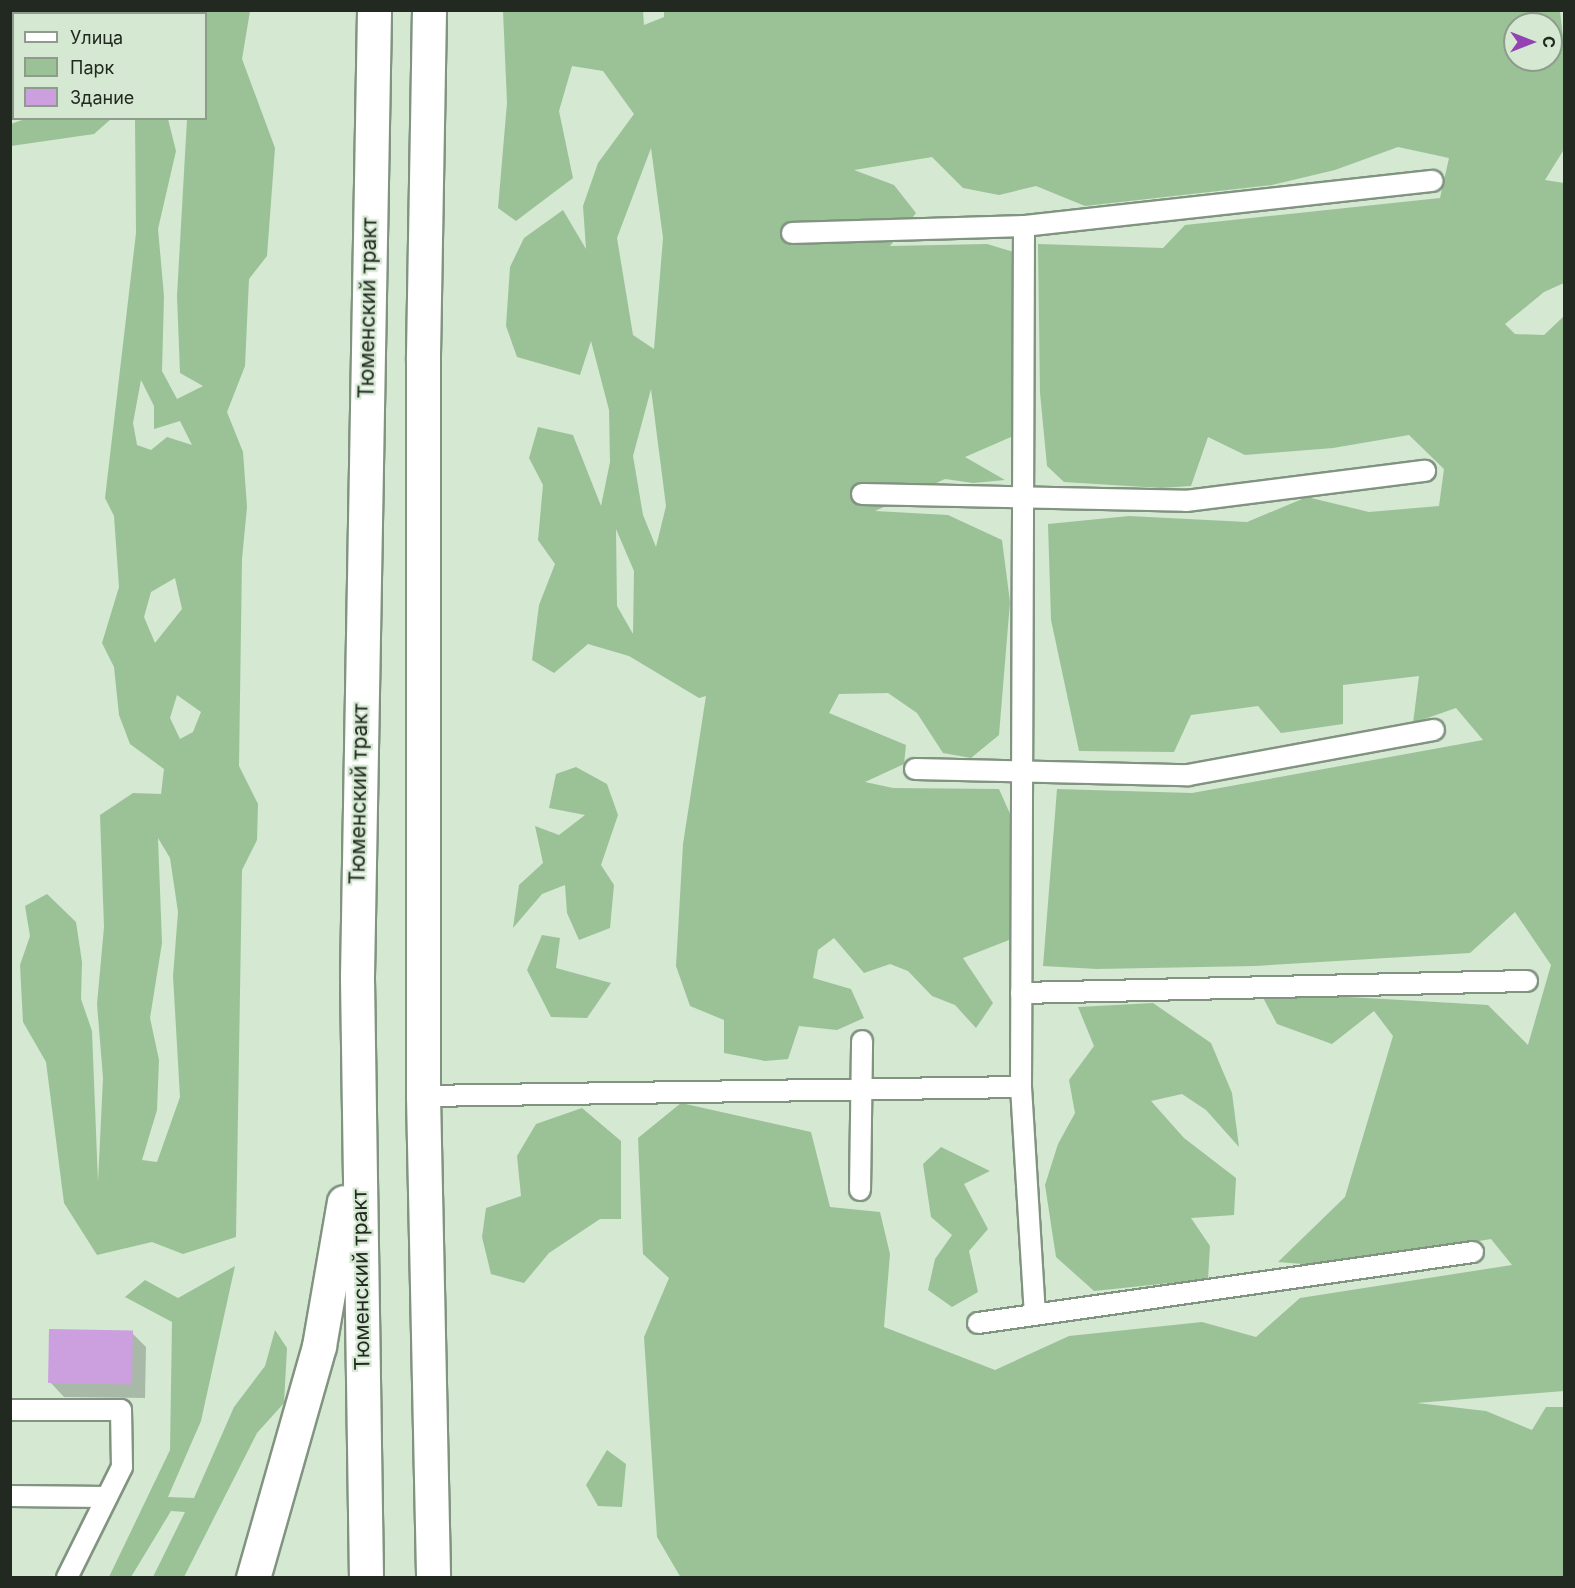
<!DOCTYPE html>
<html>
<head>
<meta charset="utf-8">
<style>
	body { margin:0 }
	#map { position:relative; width:1575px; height:1588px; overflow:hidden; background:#d4e8d2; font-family:Inter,sans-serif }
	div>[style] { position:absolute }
	.green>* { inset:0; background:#9bc297 }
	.shadow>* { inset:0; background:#0003 }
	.building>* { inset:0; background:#cca0df; transform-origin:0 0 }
	.roads { filter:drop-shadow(2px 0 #819480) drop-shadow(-2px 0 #819480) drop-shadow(0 2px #819480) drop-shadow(0 -2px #819480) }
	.service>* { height:20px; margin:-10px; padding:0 10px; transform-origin:10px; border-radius:10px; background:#fff }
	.primary>* { height:33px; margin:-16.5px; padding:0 16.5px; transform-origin:16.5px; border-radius:16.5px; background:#fff }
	span { translate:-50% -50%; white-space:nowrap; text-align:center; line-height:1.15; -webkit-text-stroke:4.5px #d4e8d2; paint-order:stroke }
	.street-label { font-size:21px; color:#222921 }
	.frame { position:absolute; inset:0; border:12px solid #222921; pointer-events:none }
	.legend { position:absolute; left:12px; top:12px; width:195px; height:108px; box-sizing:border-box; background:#d4e8d2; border:2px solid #8d9c8b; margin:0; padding:8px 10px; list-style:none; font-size:18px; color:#222921 }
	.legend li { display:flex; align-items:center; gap:12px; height:30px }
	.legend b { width:30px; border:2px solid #8d9c8b }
	.north { position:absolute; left:1503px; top:12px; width:60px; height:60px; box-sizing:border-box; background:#d4e8d2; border:2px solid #8d9c8b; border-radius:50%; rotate:90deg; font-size:16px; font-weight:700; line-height:24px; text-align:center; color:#222921 }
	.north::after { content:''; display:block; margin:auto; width:21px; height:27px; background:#9443b3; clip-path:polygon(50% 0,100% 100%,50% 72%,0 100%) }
</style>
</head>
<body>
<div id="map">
	<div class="green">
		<div style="clip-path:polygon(evenodd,664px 10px,1560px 11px,1564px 45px,1564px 137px,1563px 151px,1545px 180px,1564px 183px,1564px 283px,1544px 292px,1505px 324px,1515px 334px,1544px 335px,1564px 316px,1564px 1391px,1417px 1403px,1486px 1411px,1532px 1430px,1546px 1407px,1564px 1407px,1564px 1577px,681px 1578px,657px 1537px,644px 1337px,669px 1278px,643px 1254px,638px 1138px,681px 1103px,811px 1132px,830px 1207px,880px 1212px,890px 1254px,884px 1327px,995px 1370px,1069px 1336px,1202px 1322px,1256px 1337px,1300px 1298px,1512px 1265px,1491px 1239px,1328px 1266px,1278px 1262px,1345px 1197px,1393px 1036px,1374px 1011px,1332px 1044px,1277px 1024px,1260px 992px,1488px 1005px,1528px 1045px,1551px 965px,1515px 912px,1470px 953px,1255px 966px,1097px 969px,1043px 966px,1057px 789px,1192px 793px,1483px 740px,1456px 708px,1413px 723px,1419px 676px,1343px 685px,1343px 724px,1281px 733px,1258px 706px,1191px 715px,1174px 752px,1079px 751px,1051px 620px,1048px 524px,1129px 516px,1247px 522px,1307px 497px,1369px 512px,1439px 506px,1444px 469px,1409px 435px,1333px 448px,1245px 455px,1208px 437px,1191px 486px,1161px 488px,1064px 482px,1047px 466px,1040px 393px,1038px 244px,1163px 248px,1185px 225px,1440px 198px,1449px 158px,1398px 147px,1335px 170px,1272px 185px,1085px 206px,1036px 186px,999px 195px,963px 188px,932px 157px,854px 170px,894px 185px,916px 213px,890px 246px,987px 244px,1017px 253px,1020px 411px,1011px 437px,965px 457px,1005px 480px,973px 483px,945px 479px,875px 511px,948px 515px,1002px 540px,1010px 602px,999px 735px,971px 758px,943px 753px,917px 713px,888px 693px,839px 694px,829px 713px,906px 745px,904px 764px,865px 782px,893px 788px,999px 789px,1011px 816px,1009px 940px,963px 958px,993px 1003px,976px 1028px,955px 1005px,932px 996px,908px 971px,890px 964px,864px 973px,834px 938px,818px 950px,813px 978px,851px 989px,864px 1018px,837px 1030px,799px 1026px,788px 1059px,765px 1061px,724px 1053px,724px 1020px,690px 1006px,676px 966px,683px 844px,706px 696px,699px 698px,629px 656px,588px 644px,554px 673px,532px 660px,539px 605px,555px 564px,538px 540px,543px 485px,529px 458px,538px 427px,573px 435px,601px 506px,610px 462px,609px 410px,591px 341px,580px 375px,517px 357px,506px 326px,510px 267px,524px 238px,563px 210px,586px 249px,583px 206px,598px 163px,634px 114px,603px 71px,572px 66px,559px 111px,573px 178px,516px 221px,498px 208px,507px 103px,503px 11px,643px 11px,644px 25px,664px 17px,664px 10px,1515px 24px,1551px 24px,1551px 60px,1515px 60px,1515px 24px,664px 10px,651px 148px,663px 238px,654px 349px,633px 335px,617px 238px,651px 148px,664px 10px,651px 389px,666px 506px,656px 547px,643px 515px,633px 456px,651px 389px,664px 10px,616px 529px,634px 571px,633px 634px,617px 606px,616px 529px)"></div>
		<div style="clip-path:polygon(evenodd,118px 11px,250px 11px,242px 59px,275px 148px,267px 256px,249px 279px,245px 366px,227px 412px,243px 452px,247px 507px,242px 559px,239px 766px,258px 804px,257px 840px,242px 870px,236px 1237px,183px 1254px,152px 1242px,97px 1255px,64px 1203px,46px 1062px,23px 1022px,20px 965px,30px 936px,25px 906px,47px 894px,76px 922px,82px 962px,81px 999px,92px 1031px,98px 1182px,103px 1078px,97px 1004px,104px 927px,100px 815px,133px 793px,161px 794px,164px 769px,130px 744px,119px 715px,114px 667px,102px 643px,119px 587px,114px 516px,105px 498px,136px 233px,135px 119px,168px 119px,176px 151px,158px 229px,164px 296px,162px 371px,177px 399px,203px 386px,180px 373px,177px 296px,187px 119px,206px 118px,206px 14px,118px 11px,141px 380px,154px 406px,154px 429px,180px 421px,192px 445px,167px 437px,151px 450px,137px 445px,133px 423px,141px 380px,118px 11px,175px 578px,182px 609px,155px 643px,144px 617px,151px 592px,175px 578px,118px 11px,177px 695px,201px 712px,193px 732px,180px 739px,170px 718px,177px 695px,118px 11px,158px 838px,170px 858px,178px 912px,173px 976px,180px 1097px,157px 1162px,142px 1160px,157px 1110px,159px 1060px,150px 1018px,162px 943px,158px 838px)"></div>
		<div style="clip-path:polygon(25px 119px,25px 118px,111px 119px,94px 134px,11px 146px,11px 124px)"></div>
		<div style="clip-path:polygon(576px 767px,607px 784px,618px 815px,601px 865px,614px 885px,610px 928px,579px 940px,567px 913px,565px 885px,542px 894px,513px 928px,519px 885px,543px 863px,535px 826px,559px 835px,585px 815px,549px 808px,556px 774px)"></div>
		<div style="clip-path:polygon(542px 935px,560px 938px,556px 968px,611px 983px,587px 1018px,551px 1017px,527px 970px)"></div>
		<div style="clip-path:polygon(1153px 1003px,1211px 1043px,1232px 1093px,1239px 1147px,1206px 1110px,1182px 1094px,1151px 1101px,1184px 1138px,1236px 1178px,1234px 1215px,1191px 1218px,1210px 1246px,1208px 1279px,1094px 1291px,1056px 1257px,1045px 1185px,1058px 1144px,1075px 1113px,1069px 1080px,1094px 1046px,1078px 1007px)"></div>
		<div style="clip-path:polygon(582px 1108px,621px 1141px,621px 1219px,600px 1219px,549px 1253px,524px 1283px,491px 1274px,482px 1237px,486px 1208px,521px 1196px,517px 1156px,536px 1124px)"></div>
		<div style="clip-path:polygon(941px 1147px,990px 1171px,964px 1184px,988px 1229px,969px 1251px,978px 1292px,952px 1307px,928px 1290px,935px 1259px,952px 1235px,931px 1217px,923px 1164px)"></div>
		<div style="clip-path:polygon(235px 1266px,201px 1421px,168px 1497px,194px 1498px,234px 1407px,265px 1366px,275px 1330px,287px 1348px,284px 1403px,257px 1433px,184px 1577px,153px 1577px,185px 1512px,171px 1511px,131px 1577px,109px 1577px,170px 1450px,172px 1322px,125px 1297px,145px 1280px,178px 1298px)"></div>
		<div style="clip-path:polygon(607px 1450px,626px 1464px,622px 1507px,598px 1506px,586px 1485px)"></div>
	</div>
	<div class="shadow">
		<div style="clip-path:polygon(132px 1333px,146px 1347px,145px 1398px,64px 1397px,50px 1382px)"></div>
	</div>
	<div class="building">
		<div style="left:49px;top:1329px;width:84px;height:54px;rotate:1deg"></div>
	</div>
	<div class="roads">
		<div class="service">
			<div style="left:1024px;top:226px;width:861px;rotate:90.2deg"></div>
			<div style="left:1021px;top:1087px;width:227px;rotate:86.5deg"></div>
			<div style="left:792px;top:233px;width:232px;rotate:-1.7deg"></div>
			<div style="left:1024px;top:226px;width:411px;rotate:-6.3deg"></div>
			<div style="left:862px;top:494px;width:324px;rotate:1.2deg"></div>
			<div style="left:1186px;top:501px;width:241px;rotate:-7.2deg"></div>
			<div style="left:915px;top:769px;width:273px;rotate:1.3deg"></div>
			<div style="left:1188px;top:775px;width:250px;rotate:-10.4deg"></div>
			<div style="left:1021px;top:993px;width:506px;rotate:-1.36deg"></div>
			<div style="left:423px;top:1096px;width:598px;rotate:-0.86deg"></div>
			<div style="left:860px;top:1190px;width:149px;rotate:-89.2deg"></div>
			<div style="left:978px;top:1323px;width:500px;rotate:-8.16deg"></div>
			<div style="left:10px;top:1410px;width:111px"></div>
			<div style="left:121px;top:1410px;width:57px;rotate:89deg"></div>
			<div style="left:122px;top:1467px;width:124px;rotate:116.4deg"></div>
			<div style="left:10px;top:1496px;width:97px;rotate:0.6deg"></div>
		</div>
		<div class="primary">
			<div style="left:429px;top:10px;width:350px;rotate:91deg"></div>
			<div style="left:423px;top:360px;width:736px;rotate:90deg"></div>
			<div style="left:423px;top:1096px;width:482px;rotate:88.8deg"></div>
			<div style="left:253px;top:1578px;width:241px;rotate:-74.1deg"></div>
			<div style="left:319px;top:1346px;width:146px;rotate:-80.2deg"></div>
			<div style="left:366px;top:1578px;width:602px;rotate:-90.86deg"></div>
			<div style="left:357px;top:976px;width:966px;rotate:-88.99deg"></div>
		</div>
	</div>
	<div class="street-label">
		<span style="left:368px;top:308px;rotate:-89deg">Тюменский тракт</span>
		<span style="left:359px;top:794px;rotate:-89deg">Тюменский тракт</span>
		<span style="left:361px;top:1280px;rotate:-91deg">Тюменский тракт</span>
	</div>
	<div class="frame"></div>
	<ul class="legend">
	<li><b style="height:8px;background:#fff"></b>Улица</li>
	<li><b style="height:16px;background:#9bc297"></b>Парк</li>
	<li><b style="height:16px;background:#cca0df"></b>Здание</li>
	</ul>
	<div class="north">С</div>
</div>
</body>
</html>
